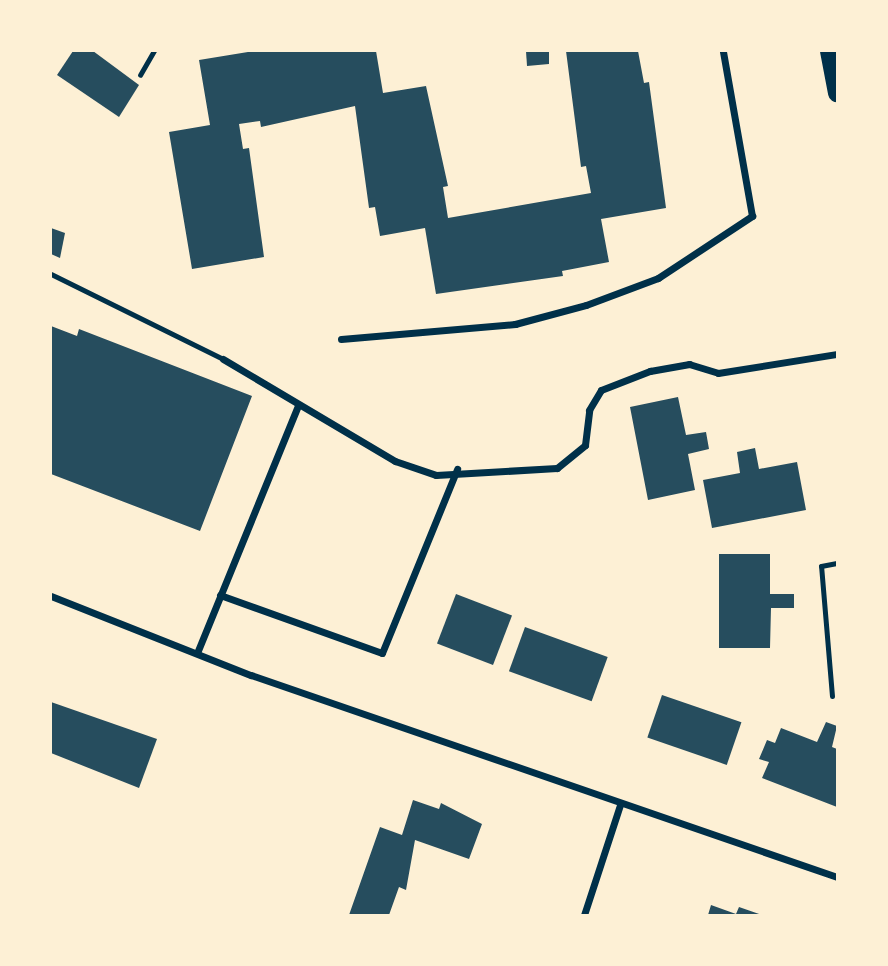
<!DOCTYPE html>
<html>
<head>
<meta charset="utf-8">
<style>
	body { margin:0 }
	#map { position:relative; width:888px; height:966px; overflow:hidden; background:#fdf0d5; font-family:"Varela Round",sans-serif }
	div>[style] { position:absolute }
	.building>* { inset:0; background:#264d5e; transform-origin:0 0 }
	.path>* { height:4.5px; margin:-2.25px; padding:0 2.25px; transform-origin:2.25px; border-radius:2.25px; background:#003049 }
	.service>* { height:5px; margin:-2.5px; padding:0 2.5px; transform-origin:2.5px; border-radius:2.5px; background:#003049 }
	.minor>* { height:7px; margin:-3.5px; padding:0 3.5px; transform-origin:3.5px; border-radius:3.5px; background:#003049 }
	.primary>* { height:18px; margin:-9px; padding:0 9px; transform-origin:9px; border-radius:9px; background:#003049 }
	span { translate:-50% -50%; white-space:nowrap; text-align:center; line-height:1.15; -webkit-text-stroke:5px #fdf0d5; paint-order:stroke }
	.frame { position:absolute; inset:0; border:52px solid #fdf0d5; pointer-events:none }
</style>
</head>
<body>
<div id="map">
	<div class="building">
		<div style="clip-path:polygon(73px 51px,93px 51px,139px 85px,119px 117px,57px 75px)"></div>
		<div style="clip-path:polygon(254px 51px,376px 51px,383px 93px,426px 86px,448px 186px,443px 187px,448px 218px,591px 193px,586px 166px,581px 167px,566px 51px,638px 51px,644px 83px,649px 82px,666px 208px,601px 219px,609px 262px,562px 271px,563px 276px,436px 294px,425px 228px,380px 236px,375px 207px,369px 208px,355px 106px,261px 127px,260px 121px,239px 124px,243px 149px,249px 148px,264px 257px,192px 269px,169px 132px,210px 125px,199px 60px)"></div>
		<div style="clip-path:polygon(526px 51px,549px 51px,549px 64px,527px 66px)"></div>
		<div style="clip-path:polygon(51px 228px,65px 233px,60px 258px,51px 254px)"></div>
		<div style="clip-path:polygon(51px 326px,77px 336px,79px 329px,252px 396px,200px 531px,51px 474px)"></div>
		<div style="clip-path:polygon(678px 397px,686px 435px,706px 432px,709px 449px,688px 454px,695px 490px,648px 500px,630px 407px)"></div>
		<div style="clip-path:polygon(755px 448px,759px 469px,797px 462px,806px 510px,712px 528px,703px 480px,740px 473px,737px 452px)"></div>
		<div style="clip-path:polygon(719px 554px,770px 554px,770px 594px,794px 594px,794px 608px,771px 608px,770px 648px,719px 648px)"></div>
		<div style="left:456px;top:594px;width:60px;height:53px;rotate:21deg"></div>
		<div style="left:525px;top:627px;width:88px;height:47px;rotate:20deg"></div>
		<div style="left:662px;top:695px;width:84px;height:45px;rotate:19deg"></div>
		<div style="clip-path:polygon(51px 702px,157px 739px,139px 788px,51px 753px)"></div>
		<div style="clip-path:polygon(826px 722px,837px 726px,832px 747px,837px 749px,837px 807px,762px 778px,769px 762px,759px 759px,767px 740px,775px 743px,781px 728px,817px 742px)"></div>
		<div style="clip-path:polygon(413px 800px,439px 809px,441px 803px,482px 824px,469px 859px,415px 840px,406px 890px,399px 887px,389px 915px,349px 915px,380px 827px,402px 835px)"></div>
		<div style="clip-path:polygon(711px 905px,736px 914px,739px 907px,762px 915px,708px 915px)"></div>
	</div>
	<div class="path">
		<div style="left:140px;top:75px;width:28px;rotate:-60deg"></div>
	</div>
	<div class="service">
		<div style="left:51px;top:274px;width:192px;rotate:26.3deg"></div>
		<div style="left:832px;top:696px;width:130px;rotate:-94.8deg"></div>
		<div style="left:821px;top:566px;width:16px;rotate:-11deg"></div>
	</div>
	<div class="minor">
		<div style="left:341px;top:339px;width:175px;rotate:-4.9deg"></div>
		<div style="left:515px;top:324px;width:73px;rotate:-15deg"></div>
		<div style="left:586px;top:305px;width:77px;rotate:-20.6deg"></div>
		<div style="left:658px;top:278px;width:113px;rotate:-33.4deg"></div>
		<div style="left:752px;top:216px;width:168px;rotate:-100deg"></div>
		<div style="left:223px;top:359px;width:200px;rotate:30.7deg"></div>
		<div style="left:395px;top:461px;width:43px;rotate:18.9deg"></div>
		<div style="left:436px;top:475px;width:121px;rotate:-3.3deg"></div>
		<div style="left:557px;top:468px;width:36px;rotate:-39deg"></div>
		<div style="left:585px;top:445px;width:35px;rotate:-83deg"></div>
		<div style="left:589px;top:410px;width:23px;rotate:-59deg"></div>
		<div style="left:601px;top:390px;width:53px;rotate:-21.2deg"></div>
		<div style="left:650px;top:371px;width:40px;rotate:-10deg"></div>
		<div style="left:689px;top:364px;width:30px;rotate:17deg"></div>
		<div style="left:718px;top:373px;width:121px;rotate:-9.1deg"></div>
		<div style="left:220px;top:595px;width:172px;rotate:19.7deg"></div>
		<div style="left:382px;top:653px;width:199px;rotate:-67.8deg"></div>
		<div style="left:51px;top:596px;width:215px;rotate:21.6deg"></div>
		<div style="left:251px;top:675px;width:620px;rotate:19.02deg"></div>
		<div style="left:197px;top:653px;width:268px;rotate:-67.8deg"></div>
		<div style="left:584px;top:915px;width:116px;rotate:-71.9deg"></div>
	</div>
	<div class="primary">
		<div style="left:829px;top:51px;width:43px;rotate:79.2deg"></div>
	</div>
	<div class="frame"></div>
</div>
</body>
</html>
